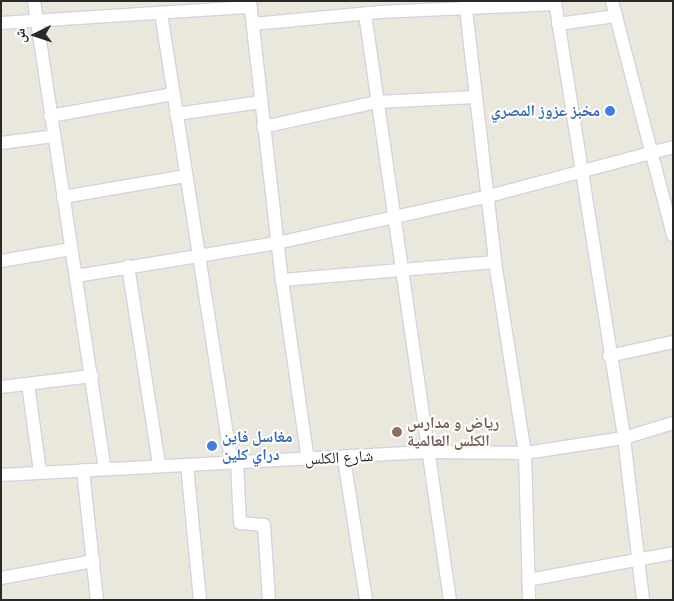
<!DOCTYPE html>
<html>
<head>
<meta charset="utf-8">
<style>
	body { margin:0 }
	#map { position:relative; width:674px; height:601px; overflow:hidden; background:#eae8dc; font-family:Cabin,"Noto Naskh Arabic",sans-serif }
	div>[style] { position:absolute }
	.roads { filter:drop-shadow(1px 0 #d3d2e1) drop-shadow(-1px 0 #d3d2e1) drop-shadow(0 1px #d3d2e1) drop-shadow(0 -1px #d3d2e1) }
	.minor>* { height:12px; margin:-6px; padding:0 6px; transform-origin:6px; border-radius:6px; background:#fff }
	.dots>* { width:14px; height:14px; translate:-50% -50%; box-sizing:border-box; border:2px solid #fff; border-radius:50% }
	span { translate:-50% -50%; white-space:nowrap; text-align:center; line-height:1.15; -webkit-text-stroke:4px #fff; paint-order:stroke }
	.shop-label { font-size:16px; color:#366cbe; font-weight:700 }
	.right { translate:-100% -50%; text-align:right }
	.left { translate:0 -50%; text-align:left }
	.education-label { font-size:16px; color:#785e54; font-weight:700 }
	.street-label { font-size:16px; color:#292929 }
	.frame { position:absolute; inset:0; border:2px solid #292929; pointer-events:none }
	.north { position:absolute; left:10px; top:10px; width:50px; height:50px; -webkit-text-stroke:4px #fff; paint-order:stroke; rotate:266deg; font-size:14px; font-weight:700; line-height:20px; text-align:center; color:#292929 }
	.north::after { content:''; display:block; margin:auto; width:18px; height:22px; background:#292929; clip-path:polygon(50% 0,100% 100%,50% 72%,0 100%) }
</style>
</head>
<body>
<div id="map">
	<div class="roads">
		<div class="minor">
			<div style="left:34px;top:1px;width:472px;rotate:81.4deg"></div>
			<div style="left:250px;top:1px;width:281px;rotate:83.5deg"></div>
			<div style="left:282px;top:280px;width:182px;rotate:81.8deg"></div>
			<div style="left:465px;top:1px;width:263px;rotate:83.4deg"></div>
			<div style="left:495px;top:262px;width:193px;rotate:81.1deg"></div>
			<div style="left:525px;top:453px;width:147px;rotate:88.4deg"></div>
			<div style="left:555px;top:1px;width:442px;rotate:81deg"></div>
			<div style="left:624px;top:438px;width:163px;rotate:83.3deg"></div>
			<div style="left:612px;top:1px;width:242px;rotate:75.4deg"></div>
			<div style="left:161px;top:13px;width:454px;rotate:81.1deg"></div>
			<div style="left:365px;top:14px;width:592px;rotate:81.75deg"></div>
			<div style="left:1px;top:23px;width:250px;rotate:-3.7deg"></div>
			<div style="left:253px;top:24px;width:128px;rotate:-5.4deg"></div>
			<div style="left:380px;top:12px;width:175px;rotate:-2.6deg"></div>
			<div style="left:558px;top:24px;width:59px;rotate:-7.9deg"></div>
			<div style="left:176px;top:114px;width:86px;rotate:-8deg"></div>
			<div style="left:50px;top:116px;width:126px;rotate:-10.1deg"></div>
			<div style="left:263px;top:127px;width:117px;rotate:-12.4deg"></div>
			<div style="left:377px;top:102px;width:99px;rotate:-2.9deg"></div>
			<div style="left:1px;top:143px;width:53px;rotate:-7.5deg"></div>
			<div style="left:63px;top:197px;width:125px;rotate:-9.7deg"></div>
			<div style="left:1px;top:261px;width:71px;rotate:-9.7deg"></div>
			<div style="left:128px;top:266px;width:201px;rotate:81.1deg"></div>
			<div style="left:76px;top:276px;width:204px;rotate:-9.3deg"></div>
			<div style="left:277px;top:243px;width:217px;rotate:-12.5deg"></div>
			<div style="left:489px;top:196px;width:190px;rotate:-14.9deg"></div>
			<div style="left:282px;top:280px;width:214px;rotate:-4.8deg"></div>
			<div style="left:609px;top:356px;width:66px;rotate:-12.3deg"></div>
			<div style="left:28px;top:384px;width:89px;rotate:82.2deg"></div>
			<div style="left:1px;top:387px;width:92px;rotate:-6.9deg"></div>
			<div style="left:344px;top:459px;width:143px;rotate:81.1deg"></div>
			<div style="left:237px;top:462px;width:61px;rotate:87.2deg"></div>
			<div style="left:240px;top:523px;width:24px;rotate:5deg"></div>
			<div style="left:264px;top:525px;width:75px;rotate:86.2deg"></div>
			<div style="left:187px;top:465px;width:136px;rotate:84.5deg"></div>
			<div style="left:83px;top:470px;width:131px;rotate:83.9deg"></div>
			<div style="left:1px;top:475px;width:430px;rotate:-3.1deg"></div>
			<div style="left:430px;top:452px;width:95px;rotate:0.6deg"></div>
			<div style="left:525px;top:453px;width:100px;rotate:-8.6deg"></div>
			<div style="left:624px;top:438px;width:51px;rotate:-17deg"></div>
			<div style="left:1px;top:578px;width:94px;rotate:-10.5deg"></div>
			<div style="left:528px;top:580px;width:147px;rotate:-10.5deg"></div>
		</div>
	</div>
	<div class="dots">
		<div style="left:610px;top:111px;background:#3f7fe0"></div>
		<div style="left:397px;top:432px;background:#8d6e63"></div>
		<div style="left:212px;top:446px;background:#3f7fe0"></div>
	</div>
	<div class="shop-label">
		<span class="right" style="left:600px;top:111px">مخبز عزوز المصري</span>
		<span class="left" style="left:222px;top:446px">مغاسل فاين<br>دراي كلين</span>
	</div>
	<div class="education-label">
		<span class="left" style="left:407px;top:432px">رياض و مدارس<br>الكلس العالمية</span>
	</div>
	<div class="street-label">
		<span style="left:339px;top:458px;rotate:-3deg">شارع الكلس</span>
	</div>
	<div class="frame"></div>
	<div class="north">ش</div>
</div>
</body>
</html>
